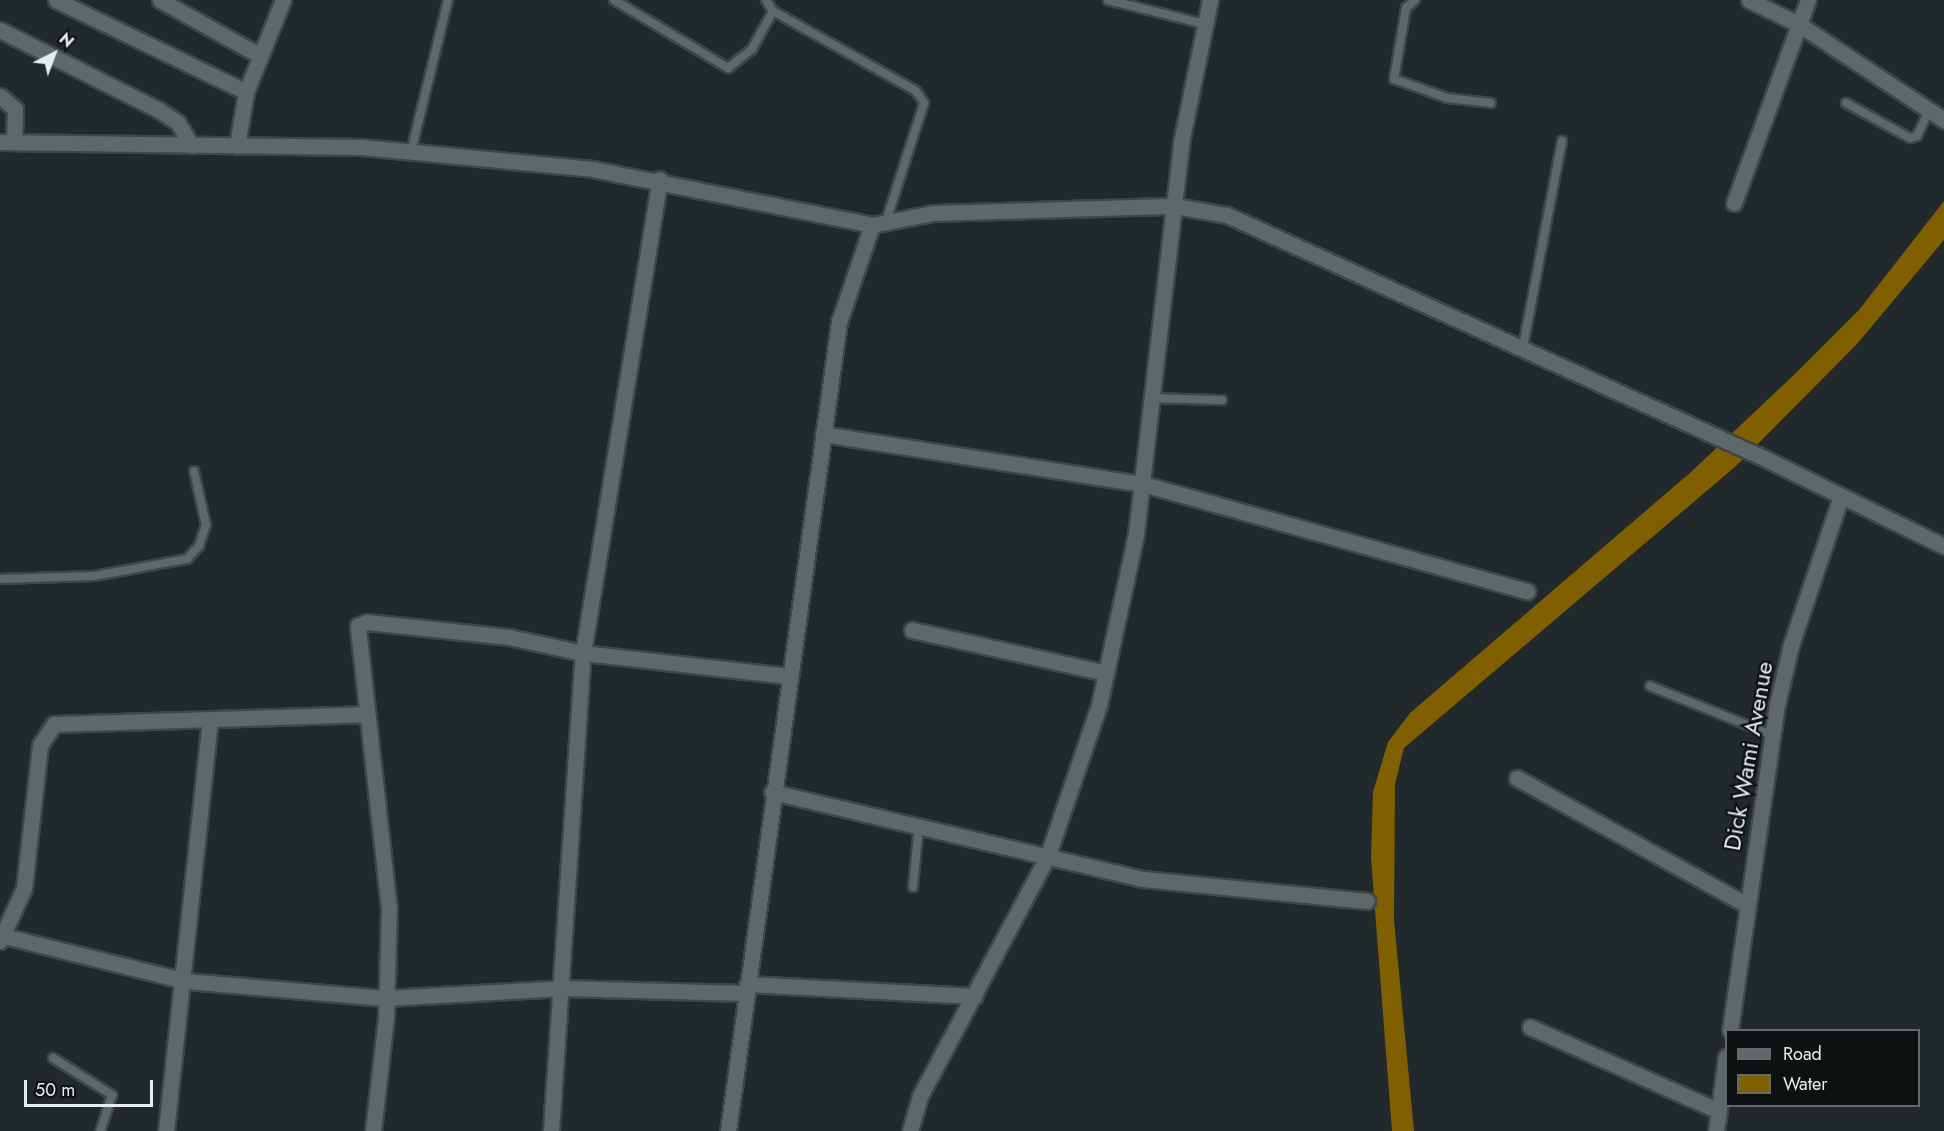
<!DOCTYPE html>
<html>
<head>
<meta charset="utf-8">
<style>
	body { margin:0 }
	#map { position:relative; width:1944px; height:1131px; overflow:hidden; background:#22292c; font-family:Jost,sans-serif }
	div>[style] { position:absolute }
	.water>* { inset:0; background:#805f00 }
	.roads { filter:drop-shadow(2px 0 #404648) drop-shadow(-2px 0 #404648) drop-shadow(0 2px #404648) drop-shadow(0 -2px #404648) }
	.lane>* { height:8px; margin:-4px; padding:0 4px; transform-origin:4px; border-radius:4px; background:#5e676a }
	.street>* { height:15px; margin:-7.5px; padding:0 7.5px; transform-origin:7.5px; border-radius:7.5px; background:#5e676a }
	span { translate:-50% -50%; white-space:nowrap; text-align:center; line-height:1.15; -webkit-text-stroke:4.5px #0e1112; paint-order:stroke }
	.street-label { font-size:24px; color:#e7ecee }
	.legend { position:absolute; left:1725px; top:1029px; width:195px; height:78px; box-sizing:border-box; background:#0e1112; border:2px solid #65696a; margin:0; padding:8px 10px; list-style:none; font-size:18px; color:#e7ecee }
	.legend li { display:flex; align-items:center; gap:12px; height:30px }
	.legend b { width:30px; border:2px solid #65696a }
	.north { position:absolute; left:24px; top:24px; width:60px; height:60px; -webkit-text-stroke:4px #0e1112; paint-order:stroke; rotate:42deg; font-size:16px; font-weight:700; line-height:24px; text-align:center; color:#e7ecee }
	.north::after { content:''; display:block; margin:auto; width:21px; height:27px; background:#e7ecee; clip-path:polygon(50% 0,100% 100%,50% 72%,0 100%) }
	.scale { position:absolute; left:24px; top:1080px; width:129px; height:27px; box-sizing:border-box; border:3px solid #e7ecee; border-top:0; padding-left:8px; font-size:18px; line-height:21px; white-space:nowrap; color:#e7ecee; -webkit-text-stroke:4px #0e1112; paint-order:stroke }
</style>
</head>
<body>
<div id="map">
	<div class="water">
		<div style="clip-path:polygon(1944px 201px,1944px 240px,1857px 344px,1736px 466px,1404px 748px,1395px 784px,1394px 920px,1414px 1131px,1392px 1131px,1371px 858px,1373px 792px,1388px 742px,1410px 713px,1691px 472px,1798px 371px,1859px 310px)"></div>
	</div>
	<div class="roads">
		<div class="lane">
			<div style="left:614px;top:0;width:133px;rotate:30.8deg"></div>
			<div style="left:728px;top:68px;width:31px;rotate:-38deg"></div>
			<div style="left:752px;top:49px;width:43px;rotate:-61.1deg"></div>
			<div style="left:766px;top:0;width:13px;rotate:58deg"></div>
			<div style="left:773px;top:11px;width:164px;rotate:29.2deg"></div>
			<div style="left:916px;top:91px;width:14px;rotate:56deg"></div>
			<div style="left:924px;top:103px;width:121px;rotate:107.8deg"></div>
			<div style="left:1108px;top:0;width:100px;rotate:13.9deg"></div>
			<div style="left:1415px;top:0;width:12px;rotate:138deg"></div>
			<div style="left:1406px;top:8px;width:72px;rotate:99.6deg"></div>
			<div style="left:1394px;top:79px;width:56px;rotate:19.7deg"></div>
			<div style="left:1447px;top:98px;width:44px;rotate:6.5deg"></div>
			<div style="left:1846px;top:103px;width:73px;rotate:28.7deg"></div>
			<div style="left:1910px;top:138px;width:7px;rotate:-16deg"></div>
			<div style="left:1917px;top:136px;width:29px;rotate:-65deg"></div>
			<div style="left:411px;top:152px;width:156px;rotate:-76.3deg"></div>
			<div style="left:1523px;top:347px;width:210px;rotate:-79.3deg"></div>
			<div style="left:1154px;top:398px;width:68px;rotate:1.7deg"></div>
			<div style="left:0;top:579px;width:94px;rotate:-1.8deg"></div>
			<div style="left:94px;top:576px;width:95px;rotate:-10.4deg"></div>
			<div style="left:187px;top:559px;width:18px;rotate:-47deg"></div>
			<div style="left:199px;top:546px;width:22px;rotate:-72deg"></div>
			<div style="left:206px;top:525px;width:55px;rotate:-102.5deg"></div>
			<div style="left:1650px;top:686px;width:131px;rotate:21.9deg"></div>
			<div style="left:913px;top:887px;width:62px;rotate:-84.5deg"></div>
			<div style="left:53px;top:1058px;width:70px;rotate:32.1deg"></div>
			<div style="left:112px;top:1095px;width:38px;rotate:108deg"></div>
		</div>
		<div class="street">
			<div style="left:56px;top:0;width:211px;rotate:25.8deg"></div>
			<div style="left:160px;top:0;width:113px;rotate:29.1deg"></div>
			<div style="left:1749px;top:0;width:57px;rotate:26.1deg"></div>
			<div style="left:1800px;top:25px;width:173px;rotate:33.4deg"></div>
			<div style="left:0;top:30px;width:178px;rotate:26.7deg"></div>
			<div style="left:159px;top:110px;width:23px;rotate:34deg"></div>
			<div style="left:178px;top:123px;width:26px;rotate:59deg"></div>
			<div style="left:0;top:96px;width:20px;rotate:41deg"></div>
			<div style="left:15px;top:109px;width:33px;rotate:92deg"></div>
			<div style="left:0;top:142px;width:361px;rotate:0.8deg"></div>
			<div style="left:361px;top:147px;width:233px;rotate:5.4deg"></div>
			<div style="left:593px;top:169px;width:285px;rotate:11.3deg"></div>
			<div style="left:237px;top:146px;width:55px;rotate:-80.5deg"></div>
			<div style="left:246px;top:92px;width:99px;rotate:-68.1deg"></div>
			<div style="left:1734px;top:203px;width:216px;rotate:-70deg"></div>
			<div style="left:823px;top:434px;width:324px;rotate:8.9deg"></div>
			<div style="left:1143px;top:484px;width:399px;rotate:15.6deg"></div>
			<div style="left:912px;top:630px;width:199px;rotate:12.5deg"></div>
			<div style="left:1517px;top:778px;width:263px;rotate:28.9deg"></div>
			<div style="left:772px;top:792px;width:381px;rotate:13.2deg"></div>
			<div style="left:1143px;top:879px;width:225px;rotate:5.6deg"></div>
			<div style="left:0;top:935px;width:192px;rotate:13.9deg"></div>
			<div style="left:186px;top:981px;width:201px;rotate:4.9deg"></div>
			<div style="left:386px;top:998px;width:177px;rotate:-3.2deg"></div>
			<div style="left:563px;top:988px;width:183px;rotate:1.6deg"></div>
			<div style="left:0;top:941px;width:58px;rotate:-65.6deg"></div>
			<div style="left:24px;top:888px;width:144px;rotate:-83.6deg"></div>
			<div style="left:40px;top:745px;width:25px;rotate:-56deg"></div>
			<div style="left:54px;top:724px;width:310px;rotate:-1.8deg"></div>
			<div style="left:747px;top:984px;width:228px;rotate:3deg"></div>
			<div style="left:1530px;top:1027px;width:207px;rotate:24deg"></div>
			<div style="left:1730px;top:1030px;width:324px;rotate:-81.8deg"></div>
			<div style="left:1776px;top:709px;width:66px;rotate:-76.8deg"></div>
			<div style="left:1791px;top:645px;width:157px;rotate:-71.4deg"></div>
			<div style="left:166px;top:1131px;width:411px;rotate:-83.9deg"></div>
			<div style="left:373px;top:1131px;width:115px;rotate:-83.5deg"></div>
			<div style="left:386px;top:1017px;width:108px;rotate:-88.4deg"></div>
			<div style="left:389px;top:909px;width:285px;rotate:-96.3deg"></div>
			<div style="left:358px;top:626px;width:10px;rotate:-24deg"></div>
			<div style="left:367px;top:622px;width:143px;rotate:6deg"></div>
			<div style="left:509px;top:637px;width:76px;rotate:12.2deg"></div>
			<div style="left:583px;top:653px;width:206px;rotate:6.4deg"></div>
			<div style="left:551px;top:1131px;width:479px;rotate:-86.2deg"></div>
			<div style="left:583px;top:653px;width:480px;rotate:-80.8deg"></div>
			<div style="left:728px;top:1131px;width:817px;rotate:-82.19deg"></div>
			<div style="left:839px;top:322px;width:102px;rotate:-71.2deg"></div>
			<div style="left:872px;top:225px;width:63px;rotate:-11deg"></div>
			<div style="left:934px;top:213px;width:241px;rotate:-1.7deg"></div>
			<div style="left:1175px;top:206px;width:53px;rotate:9.8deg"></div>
			<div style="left:1227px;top:215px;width:589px;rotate:24.35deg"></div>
			<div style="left:1764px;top:458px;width:200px;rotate:26.1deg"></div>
			<div style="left:910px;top:1131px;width:36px;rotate:-74deg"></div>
			<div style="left:920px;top:1096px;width:273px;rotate:-62deg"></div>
			<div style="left:1048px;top:855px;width:158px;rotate:-71.2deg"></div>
			<div style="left:1099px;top:705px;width:175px;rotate:-77.8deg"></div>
			<div style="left:1136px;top:534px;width:394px;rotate:-83.4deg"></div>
			<div style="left:1181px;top:143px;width:146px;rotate:-78.5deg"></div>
			<div style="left:1716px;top:1131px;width:75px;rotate:-82.3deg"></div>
		</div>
	</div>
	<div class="street-label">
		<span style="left:1748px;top:756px;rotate:-80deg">Dick Wami Avenue</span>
	</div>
	<ul class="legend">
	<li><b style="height:8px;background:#5e676a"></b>Road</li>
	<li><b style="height:16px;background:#805f00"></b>Water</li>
	</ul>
	<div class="north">N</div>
	<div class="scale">50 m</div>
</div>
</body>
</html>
